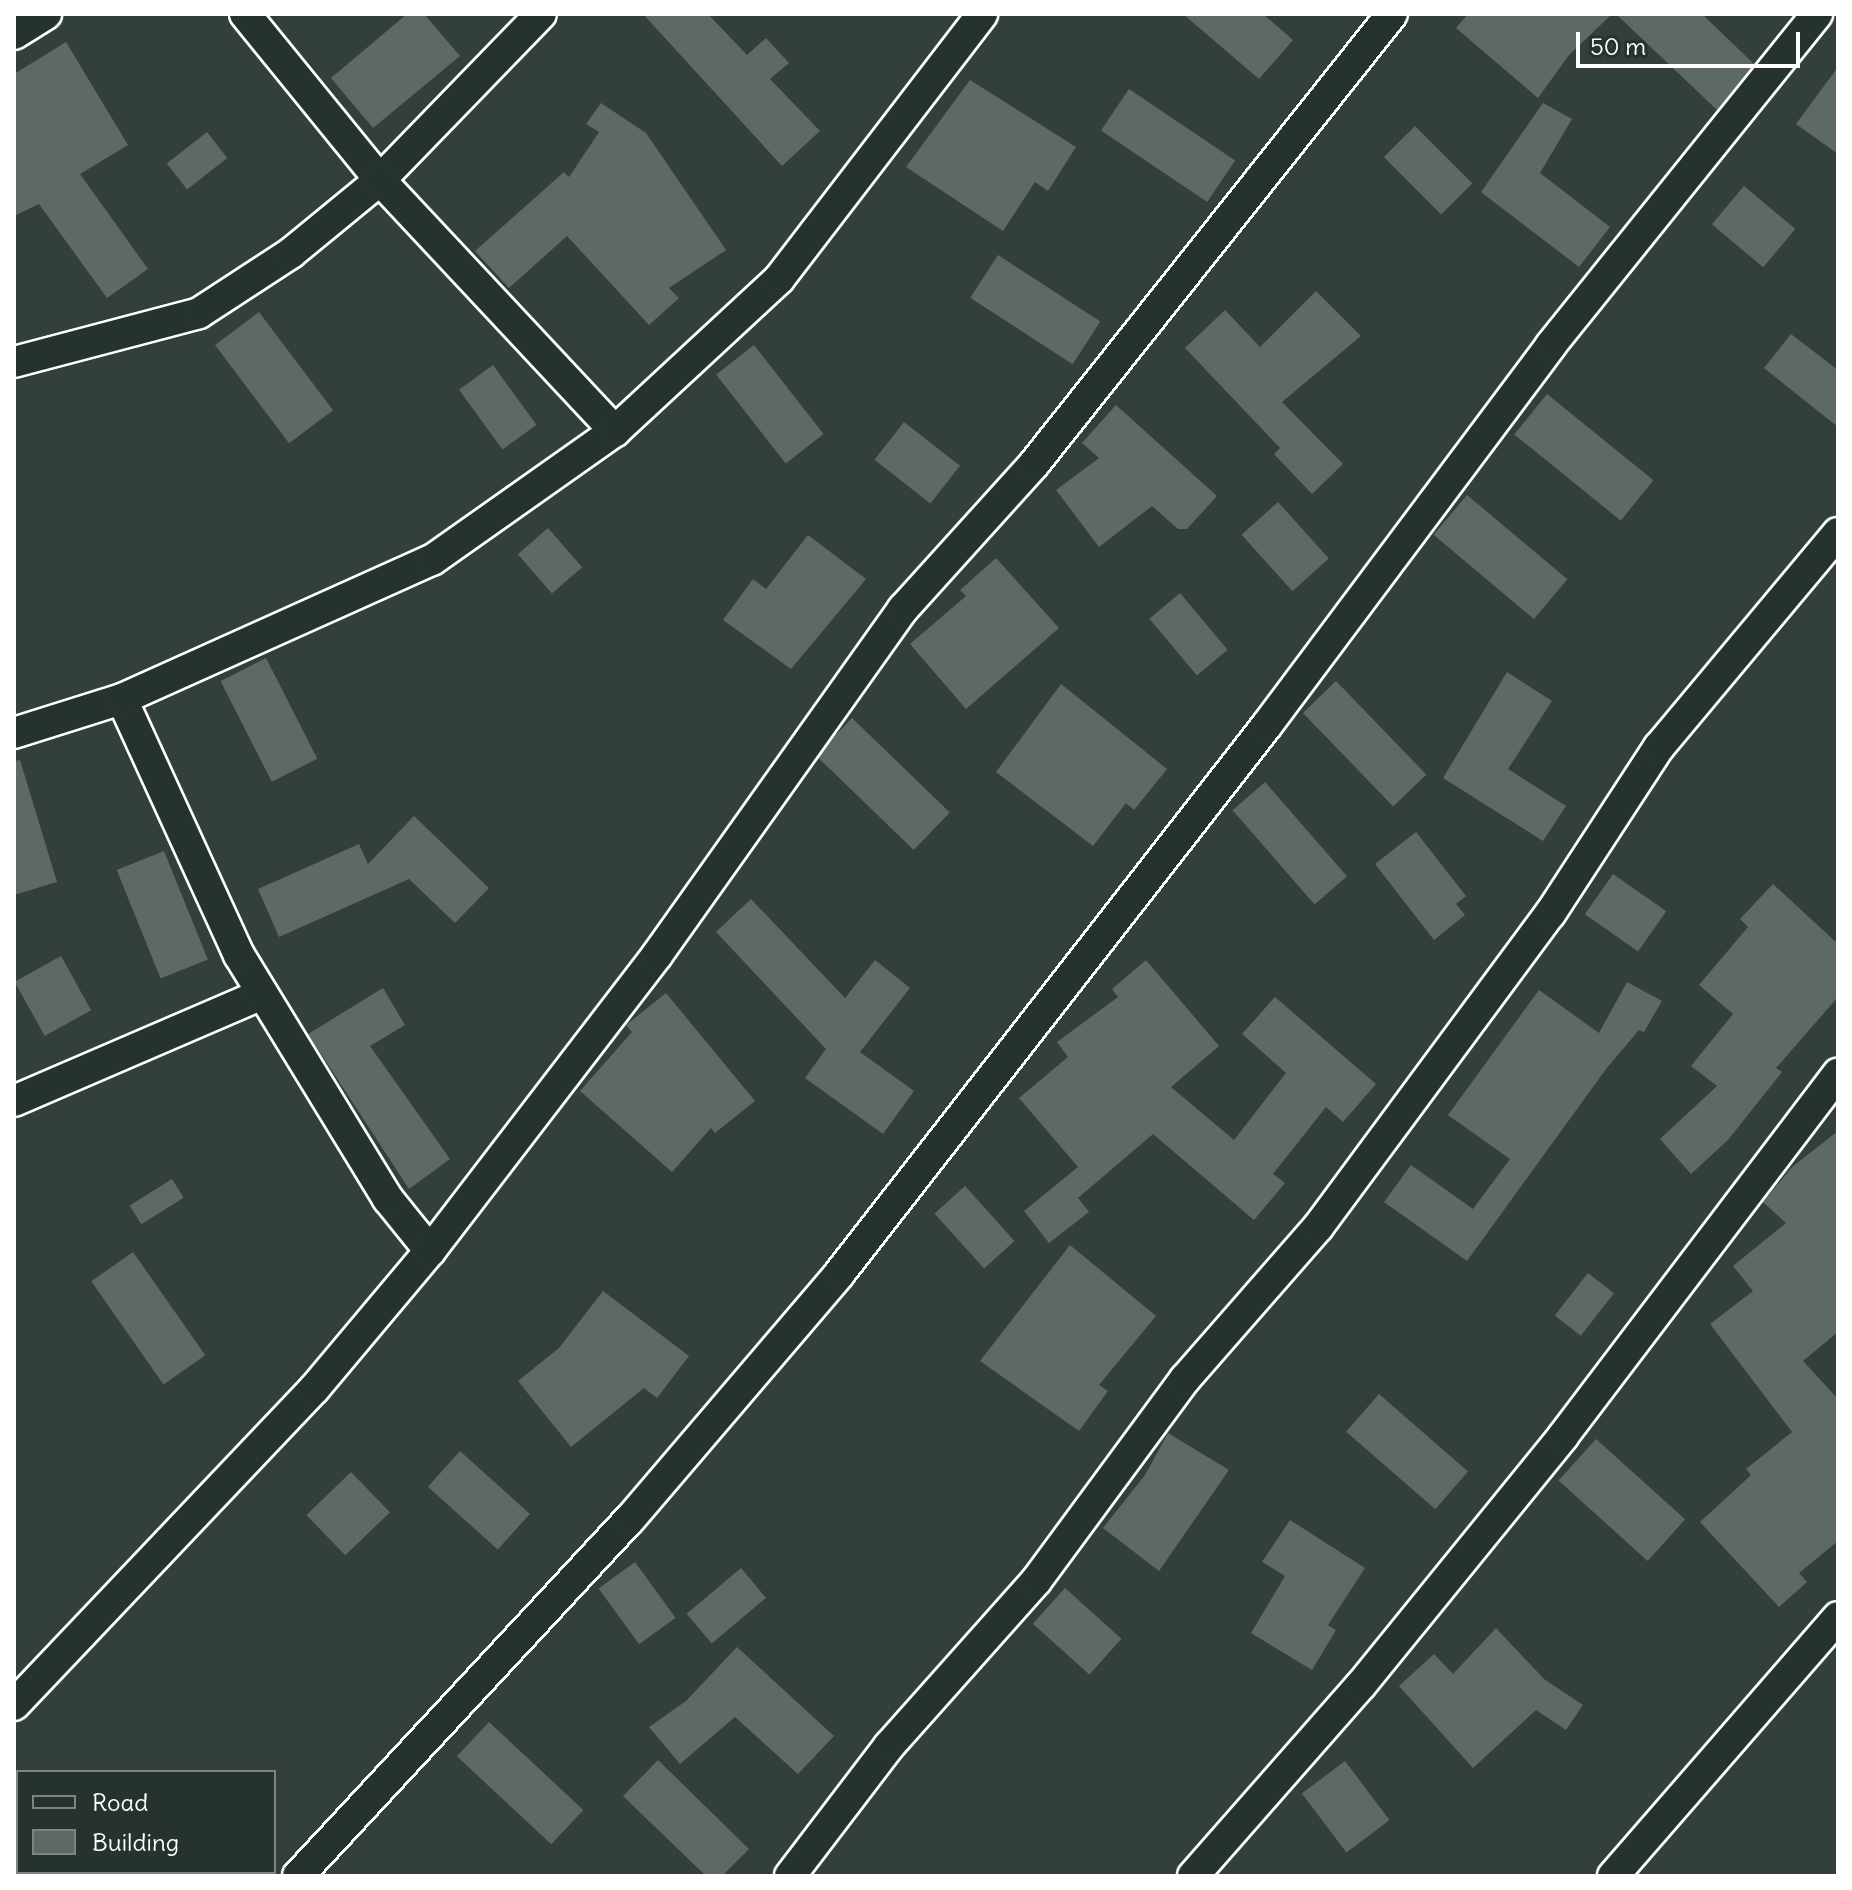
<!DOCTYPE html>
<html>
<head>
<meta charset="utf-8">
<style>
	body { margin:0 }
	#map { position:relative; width:1852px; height:1890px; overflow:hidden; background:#333f3a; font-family:Delius,sans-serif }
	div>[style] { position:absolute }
	.building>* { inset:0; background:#5f6964; transform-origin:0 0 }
	.roads { filter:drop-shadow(2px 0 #fff) drop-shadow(-2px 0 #fff) drop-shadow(0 2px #fff) drop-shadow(0 -2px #fff) }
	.minor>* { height:30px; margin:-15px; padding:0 15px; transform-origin:15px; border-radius:15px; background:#26332d }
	span { translate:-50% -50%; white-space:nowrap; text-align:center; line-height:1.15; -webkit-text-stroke:7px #26332d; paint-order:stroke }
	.frame { position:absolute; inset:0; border:16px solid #fff; pointer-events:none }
	.legend { position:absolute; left:16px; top:1770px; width:260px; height:104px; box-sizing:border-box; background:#26332d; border:2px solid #7d8581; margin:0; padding:10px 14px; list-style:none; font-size:24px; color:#fff }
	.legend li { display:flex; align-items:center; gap:16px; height:40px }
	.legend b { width:40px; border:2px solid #7d8581 }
	.scale { position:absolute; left:1576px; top:32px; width:224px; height:36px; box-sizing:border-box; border:4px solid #fff; border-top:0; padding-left:10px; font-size:24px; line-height:28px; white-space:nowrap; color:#fff; -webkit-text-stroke:6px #26332d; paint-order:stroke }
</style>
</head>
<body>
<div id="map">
	<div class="building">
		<div style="clip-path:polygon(407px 14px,424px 14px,460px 56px,373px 128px,331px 78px)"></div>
		<div style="clip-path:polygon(643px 14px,708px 14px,747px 55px,766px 38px,789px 63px,770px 79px,820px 131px,782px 166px)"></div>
		<div style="clip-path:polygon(1183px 14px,1263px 14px,1293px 40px,1259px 79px)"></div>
		<div style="clip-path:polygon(1468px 14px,1612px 14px,1569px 55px,1538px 98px,1456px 28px)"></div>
		<div style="clip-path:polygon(1616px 14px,1702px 14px,1754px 64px,1717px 110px)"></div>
		<div style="clip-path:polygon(66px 42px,128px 145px,80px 174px,148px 269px,107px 298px,39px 204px,14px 216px,14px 74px)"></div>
		<div style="clip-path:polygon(1838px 67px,1838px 154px,1796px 124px)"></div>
		<div style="clip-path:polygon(970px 80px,1076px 147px,1048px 191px,1035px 182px,1003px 231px,906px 167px)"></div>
		<div style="left:1129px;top:89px;width:128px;height:50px;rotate:34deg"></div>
		<div style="clip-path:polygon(601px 103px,646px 133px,726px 250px,669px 288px,679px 298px,649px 325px,567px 236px,509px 288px,475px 251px,564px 172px,569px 177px,599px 132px,586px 124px)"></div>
		<div style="clip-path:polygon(1543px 103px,1572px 119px,1540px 173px,1610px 227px,1579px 267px,1481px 192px)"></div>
		<div style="left:1415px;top:126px;width:81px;height:44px;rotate:45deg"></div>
		<div style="left:207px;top:132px;width:33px;height:51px;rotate:52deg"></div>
		<div style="left:1744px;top:186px;width:67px;height:50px;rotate:40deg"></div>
		<div style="left:998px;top:255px;width:122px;height:51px;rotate:33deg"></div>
		<div style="clip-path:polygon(1316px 291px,1361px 336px,1282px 402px,1343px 464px,1312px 494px,1274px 454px,1280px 448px,1185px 348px,1225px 310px,1260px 347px)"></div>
		<div style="left:259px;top:312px;width:123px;height:55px;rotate:53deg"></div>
		<div style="clip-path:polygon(1791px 334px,1838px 370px,1838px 427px,1764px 368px)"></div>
		<div style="left:754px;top:345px;width:113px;height:48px;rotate:52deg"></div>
		<div style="left:493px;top:365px;width:74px;height:42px;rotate:54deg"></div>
		<div style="left:1547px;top:394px;width:137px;height:52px;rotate:39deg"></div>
		<div style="clip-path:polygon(1116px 405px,1217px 496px,1187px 529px,1178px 529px,1152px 506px,1099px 547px,1056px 490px,1099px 458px,1082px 443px)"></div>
		<div style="left:904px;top:422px;width:71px;height:48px;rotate:38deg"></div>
		<div style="left:1467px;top:495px;width:131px;height:52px;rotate:40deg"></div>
		<div style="left:1278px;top:502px;width:76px;height:49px;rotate:48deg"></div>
		<div style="left:548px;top:528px;width:52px;height:40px;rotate:49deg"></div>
		<div style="clip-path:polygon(808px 535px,866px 579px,791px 669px,723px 620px,753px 579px,766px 589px)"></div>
		<div style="clip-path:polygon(996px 558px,1059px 628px,966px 709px,910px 644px,966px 596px,960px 590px)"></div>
		<div style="left:1180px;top:593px;width:74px;height:40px;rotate:50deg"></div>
		<div style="left:266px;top:658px;width:113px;height:51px;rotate:63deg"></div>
		<div style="clip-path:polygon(1507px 672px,1552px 701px,1508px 769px,1566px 806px,1543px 841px,1443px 778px)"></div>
		<div style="left:1336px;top:681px;width:130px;height:46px;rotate:46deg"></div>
		<div style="clip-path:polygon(1061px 684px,1167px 769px,1134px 810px,1126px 803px,1093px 846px,996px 772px)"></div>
		<div style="left:852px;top:718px;width:136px;height:52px;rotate:44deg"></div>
		<div style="clip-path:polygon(20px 760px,57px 882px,14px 895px,14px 761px)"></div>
		<div style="left:1265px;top:782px;width:125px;height:43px;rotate:49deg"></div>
		<div style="clip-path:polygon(414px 816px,489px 888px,455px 923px,409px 879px,279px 937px,258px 889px,359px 844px,368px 864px)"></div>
		<div style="clip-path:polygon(1416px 832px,1466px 896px,1456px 904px,1465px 915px,1434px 940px,1375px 864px)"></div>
		<div style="left:164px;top:851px;width:117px;height:51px;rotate:68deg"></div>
		<div style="left:1613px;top:874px;width:65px;height:49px;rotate:35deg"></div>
		<div style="clip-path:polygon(1773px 884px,1838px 944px,1838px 997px,1776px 1068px,1782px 1072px,1728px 1140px,1691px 1174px,1660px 1139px,1717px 1086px,1691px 1066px,1733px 1014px,1699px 985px,1748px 927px,1740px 919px)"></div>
		<div style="clip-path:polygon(751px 899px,845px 998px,875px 960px,910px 988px,860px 1052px,914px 1091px,883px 1134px,805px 1078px,826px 1049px,716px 932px)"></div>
		<div style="left:61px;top:956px;width:62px;height:53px;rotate:61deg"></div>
		<div style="clip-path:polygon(1146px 960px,1219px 1046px,1171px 1087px,1234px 1140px,1286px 1073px,1242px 1034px,1275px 997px,1376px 1084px,1343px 1122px,1326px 1107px,1273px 1174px,1285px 1183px,1254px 1220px,1153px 1134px,1078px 1198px,1089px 1212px,1049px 1243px,1024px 1211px,1078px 1167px,1019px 1098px,1068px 1057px,1057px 1042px,1118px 997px,1112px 989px)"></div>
		<div style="clip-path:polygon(1627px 982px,1662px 1001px,1644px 1032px,1639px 1030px,1606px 1069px,1467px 1261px,1384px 1202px,1411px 1165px,1473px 1209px,1510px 1159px,1448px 1115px,1539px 990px,1599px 1033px)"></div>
		<div style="clip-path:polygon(383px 988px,405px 1025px,370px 1046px,450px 1159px,409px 1189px,308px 1034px)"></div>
		<div style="clip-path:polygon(666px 993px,755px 1101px,715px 1133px,711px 1128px,672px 1172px,580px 1091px,632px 1032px,626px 1025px)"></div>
		<div style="clip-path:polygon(1838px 1131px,1838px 1332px,1803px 1361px,1838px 1399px,1838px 1541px,1799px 1573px,1807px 1582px,1779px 1607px,1700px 1522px,1751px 1475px,1746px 1469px,1792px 1432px,1710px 1324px,1753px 1291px,1733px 1266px,1786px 1223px,1763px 1202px,1792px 1167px)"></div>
		<div style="left:172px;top:1179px;width:22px;height:50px;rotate:58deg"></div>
		<div style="left:965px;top:1186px;width:74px;height:41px;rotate:48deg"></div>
		<div style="clip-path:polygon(1070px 1245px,1156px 1316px,1099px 1385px,1108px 1391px,1079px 1431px,980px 1361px)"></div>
		<div style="left:133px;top:1252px;width:126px;height:51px;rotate:55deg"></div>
		<div style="left:1588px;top:1273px;width:33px;height:54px;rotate:38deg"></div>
		<div style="clip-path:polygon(603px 1291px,689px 1356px,657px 1398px,644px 1388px,571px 1447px,518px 1381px,559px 1348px)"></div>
		<div style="left:1379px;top:1394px;width:118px;height:50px;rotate:41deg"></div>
		<div style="clip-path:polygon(1168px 1433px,1229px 1470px,1159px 1571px,1103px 1528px,1145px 1475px)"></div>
		<div style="left:1596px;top:1439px;width:120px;height:56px;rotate:42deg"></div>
		<div style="left:460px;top:1451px;width:94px;height:48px;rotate:42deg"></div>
		<div style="left:351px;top:1472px;width:56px;height:62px;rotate:46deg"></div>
		<div style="clip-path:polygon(1290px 1520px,1365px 1568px,1328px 1625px,1336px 1630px,1312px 1670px,1251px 1633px,1285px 1576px,1262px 1562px)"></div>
		<div style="left:635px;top:1562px;width:69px;height:45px;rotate:54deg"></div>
		<div style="left:741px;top:1568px;width:39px;height:71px;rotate:50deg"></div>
		<div style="left:1065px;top:1588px;width:76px;height:48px;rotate:42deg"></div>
		<div style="clip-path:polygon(1496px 1628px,1544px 1679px,1583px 1705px,1566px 1730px,1536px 1710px,1473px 1768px,1399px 1686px,1434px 1654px,1453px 1674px)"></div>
		<div style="clip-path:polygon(737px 1647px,834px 1736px,798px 1774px,735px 1717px,680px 1764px,649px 1727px,686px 1701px)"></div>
		<div style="left:489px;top:1722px;width:129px;height:47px;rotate:43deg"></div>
		<div style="clip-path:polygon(658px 1760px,749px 1849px,722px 1876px,706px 1876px,623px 1796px)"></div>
		<div style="left:1345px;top:1761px;width:74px;height:54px;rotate:53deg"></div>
	</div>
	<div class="roads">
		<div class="minor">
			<div style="left:245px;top:14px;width:214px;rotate:50.9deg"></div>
			<div style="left:380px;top:180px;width:231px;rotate:-45.9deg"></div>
			<div style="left:14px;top:34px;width:38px;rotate:-32deg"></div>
			<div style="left:14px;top:362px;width:191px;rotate:-14.8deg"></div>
			<div style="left:199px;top:313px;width:110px;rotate:-33.1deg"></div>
			<div style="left:291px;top:253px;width:115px;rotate:-39.4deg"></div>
			<div style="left:380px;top:180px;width:344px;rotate:46.9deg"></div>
			<div style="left:14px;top:733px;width:113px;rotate:-17.5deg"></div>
			<div style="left:14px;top:1101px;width:270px;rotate:-23.3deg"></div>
			<div style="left:430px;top:1251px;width:67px;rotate:-128.9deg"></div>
			<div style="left:388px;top:1199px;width:286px;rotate:-121.4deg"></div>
			<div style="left:239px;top:955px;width:281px;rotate:-114.6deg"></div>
			<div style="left:122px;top:699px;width:340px;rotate:-24.2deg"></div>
			<div style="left:432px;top:560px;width:224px;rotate:-35.2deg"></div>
			<div style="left:615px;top:431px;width:224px;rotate:-42.8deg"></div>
			<div style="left:779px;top:279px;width:334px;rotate:-52.5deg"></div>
			<div style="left:14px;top:1705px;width:436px;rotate:-46.5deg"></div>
			<div style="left:314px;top:1389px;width:180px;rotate:-50deg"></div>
			<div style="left:430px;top:1251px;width:373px;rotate:-52.5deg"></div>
			<div style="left:657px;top:955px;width:425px;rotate:-54.6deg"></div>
			<div style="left:903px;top:609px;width:195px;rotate:-47.9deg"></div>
			<div style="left:1034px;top:464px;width:575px;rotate:-51.5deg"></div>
			<div style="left:298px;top:1876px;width:488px;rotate:-47.1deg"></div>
			<div style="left:630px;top:1519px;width:322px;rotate:-49.5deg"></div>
			<div style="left:839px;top:1274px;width:696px;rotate:-52.06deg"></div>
			<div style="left:1267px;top:725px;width:474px;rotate:-53.2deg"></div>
			<div style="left:1551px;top:345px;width:425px;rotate:-51.2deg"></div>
			<div style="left:790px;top:1876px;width:163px;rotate:-52.7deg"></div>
			<div style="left:889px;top:1746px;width:221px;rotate:-48.3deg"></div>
			<div style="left:1036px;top:1581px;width:251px;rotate:-53.6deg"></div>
			<div style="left:1185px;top:1379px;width:202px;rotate:-48.8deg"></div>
			<div style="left:1318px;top:1227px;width:390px;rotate:-53.5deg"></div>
			<div style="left:1550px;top:914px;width:199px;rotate:-56.9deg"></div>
			<div style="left:1659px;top:747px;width:279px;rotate:-50.1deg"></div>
			<div style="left:1193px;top:1876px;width:254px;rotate:-48.7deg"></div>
			<div style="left:1361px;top:1685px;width:321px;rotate:-50.9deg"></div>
			<div style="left:1563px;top:1436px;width:455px;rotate:-52.8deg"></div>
			<div style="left:1613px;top:1876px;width:343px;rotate:-49deg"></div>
		</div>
	</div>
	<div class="frame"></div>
	<ul class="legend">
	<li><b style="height:10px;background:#26332d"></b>Road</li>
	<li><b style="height:22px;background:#5f6964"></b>Building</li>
	</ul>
	<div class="scale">50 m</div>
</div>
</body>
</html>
